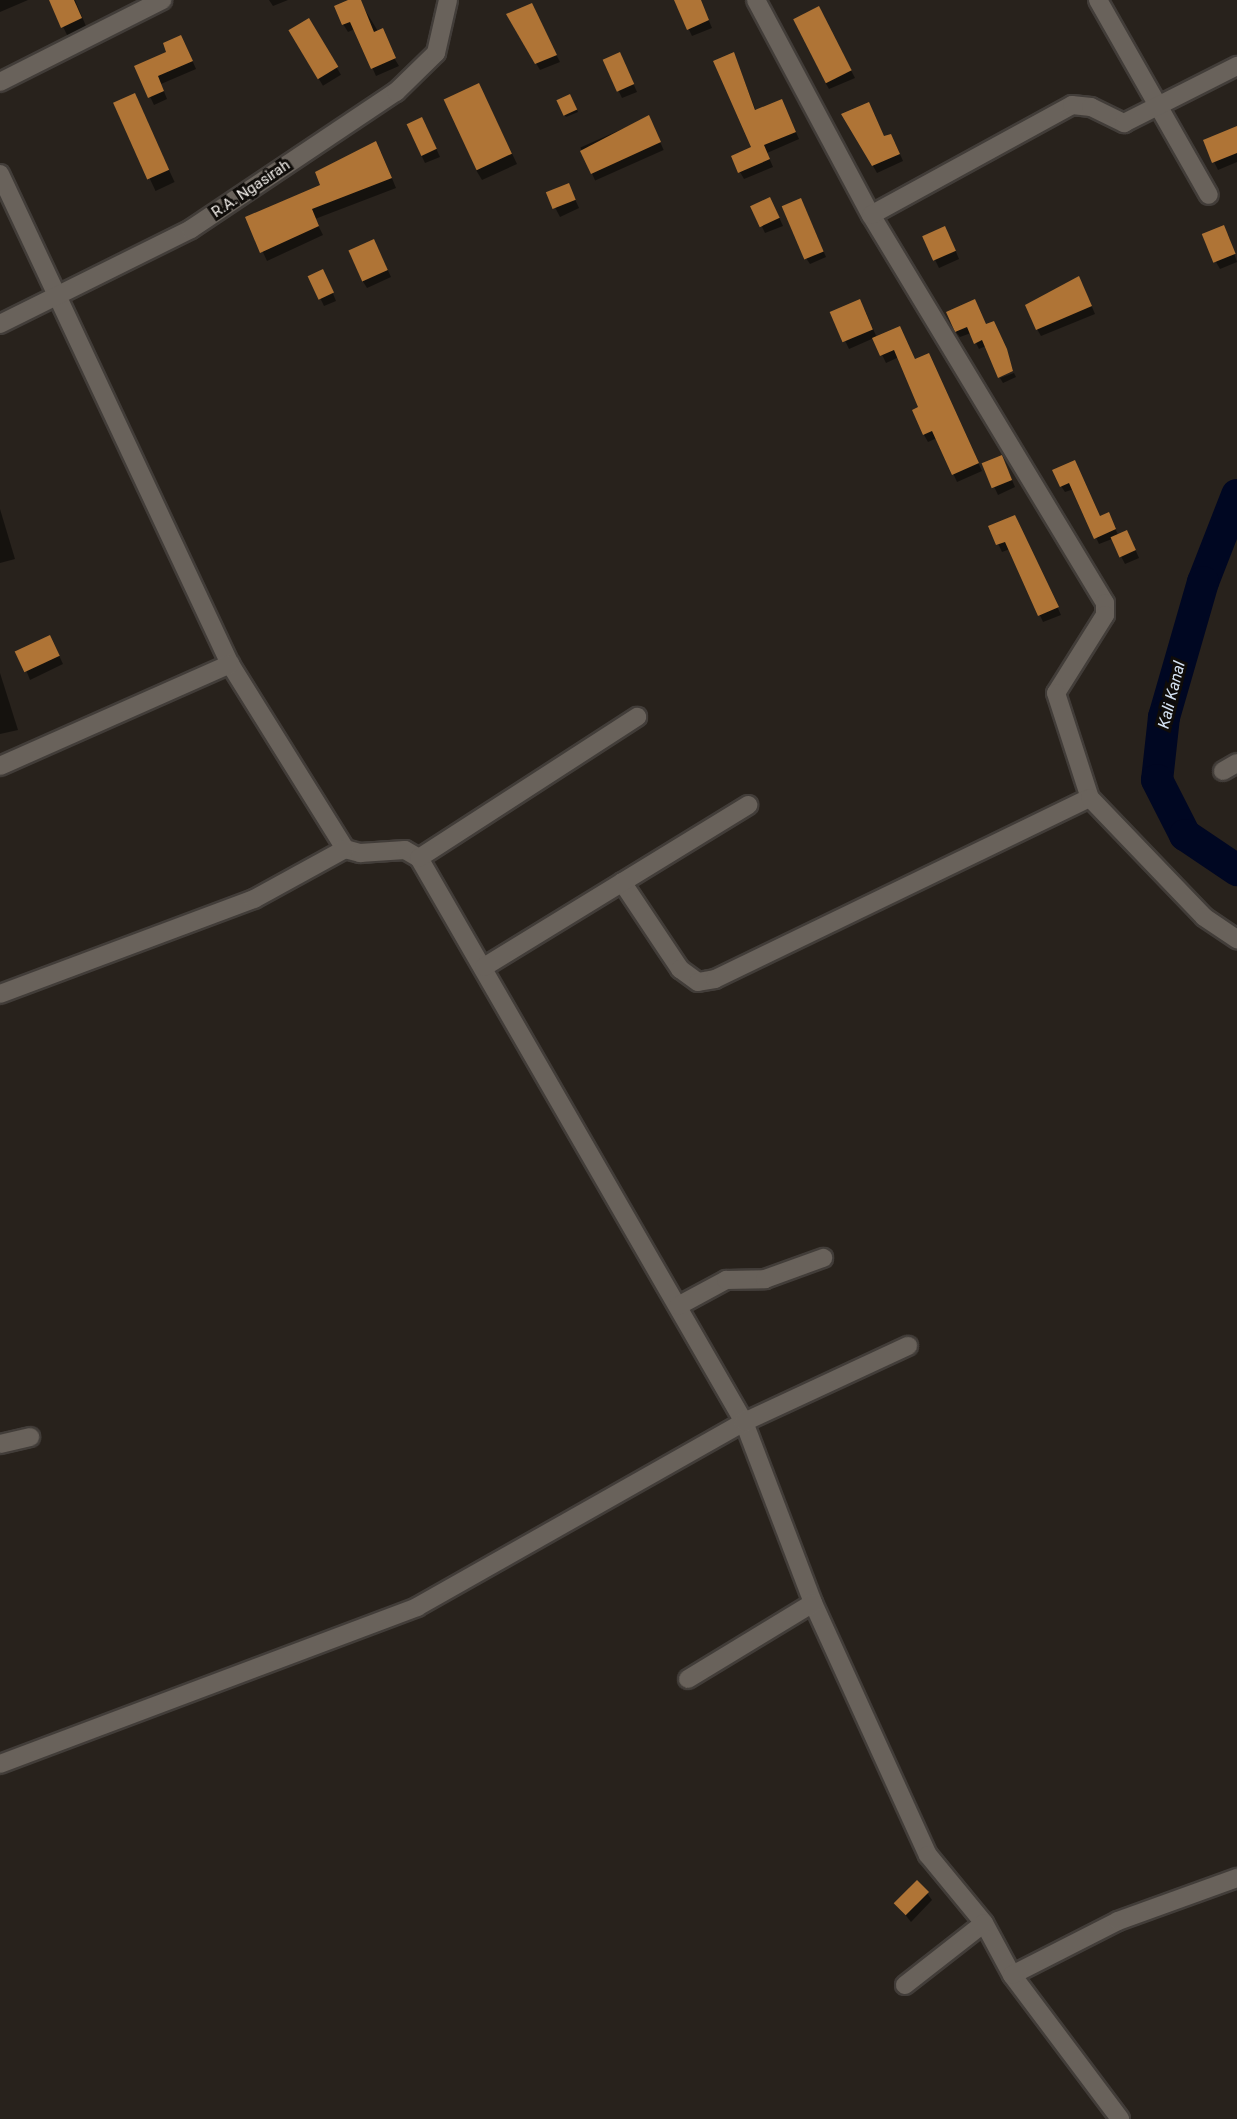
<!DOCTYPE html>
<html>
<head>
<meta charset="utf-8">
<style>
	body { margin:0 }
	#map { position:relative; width:1237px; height:2119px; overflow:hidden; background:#28221c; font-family:Roboto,sans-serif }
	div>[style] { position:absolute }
	.shadow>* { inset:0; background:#0007; transform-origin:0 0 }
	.river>* { height:32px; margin:-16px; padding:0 16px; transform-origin:16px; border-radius:16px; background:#000722 }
	.building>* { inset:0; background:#af7436; transform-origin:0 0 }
	.roads { filter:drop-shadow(2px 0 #423d39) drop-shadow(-2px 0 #423d39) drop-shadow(0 2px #423d39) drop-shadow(0 -2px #423d39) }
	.minor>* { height:18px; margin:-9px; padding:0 9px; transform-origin:9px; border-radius:9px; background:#69625b }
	span { translate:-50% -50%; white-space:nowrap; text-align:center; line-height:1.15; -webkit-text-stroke:6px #0f0c09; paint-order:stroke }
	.street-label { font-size:15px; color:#f2eeea }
	.water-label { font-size:16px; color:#d5e2f3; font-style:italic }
</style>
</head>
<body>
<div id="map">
	<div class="shadow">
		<div style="clip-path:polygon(0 0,28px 0,0 12px)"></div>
		<div style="clip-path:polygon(50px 0,75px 0,88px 31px,69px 39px)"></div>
		<div style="clip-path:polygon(269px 0,288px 0,273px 6px)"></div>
		<div style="clip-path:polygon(352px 0,359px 0,399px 66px,376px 76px,355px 29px,348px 32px,343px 24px)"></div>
		<div style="clip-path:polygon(675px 0,700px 0,712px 28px,692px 36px)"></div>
		<div style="clip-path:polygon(534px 11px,560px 62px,540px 70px,508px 15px)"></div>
		<div style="clip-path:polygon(822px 15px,855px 78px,829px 89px,825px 82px)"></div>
		<div style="left:308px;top:20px;width:64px;height:21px;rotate:59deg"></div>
		<div style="clip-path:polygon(185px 44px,196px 69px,161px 84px,167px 99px,154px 105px,136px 67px)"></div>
		<div style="clip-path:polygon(734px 54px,756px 111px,785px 108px,799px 139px,767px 153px,773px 167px,744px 179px,740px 172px,753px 148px)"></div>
		<div style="clip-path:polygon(604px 60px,623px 61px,637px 92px,622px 98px)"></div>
		<div style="left:134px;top:95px;width:96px;height:21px;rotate:65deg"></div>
		<div style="clip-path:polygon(484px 95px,517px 164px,482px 180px,476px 170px)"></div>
		<div style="clip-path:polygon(572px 99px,578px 112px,566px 117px,564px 114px)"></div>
		<div style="clip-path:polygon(844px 115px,895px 143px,903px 161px,877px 173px)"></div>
		<div style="left:649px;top:117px;width:36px;height:75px;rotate:66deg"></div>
		<div style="clip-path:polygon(407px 125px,426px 126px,440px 157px,425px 163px)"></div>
		<div style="clip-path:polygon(1237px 128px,1237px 162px,1218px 170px,1204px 141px)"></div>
		<div style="clip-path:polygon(381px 152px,396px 188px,315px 219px,323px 235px,267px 261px,247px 218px,322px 186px)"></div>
		<div style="clip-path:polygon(572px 193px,579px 208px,560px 217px,548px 194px)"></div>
		<div style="clip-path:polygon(752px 206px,774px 206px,783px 226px,765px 233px)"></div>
		<div style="clip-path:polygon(804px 206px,826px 257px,810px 264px,806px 258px)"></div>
		<div style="clip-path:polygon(1228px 234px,1237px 262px,1220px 269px,1216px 262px)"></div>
		<div style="clip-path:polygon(949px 235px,959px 259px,939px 268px,924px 237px)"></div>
		<div style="clip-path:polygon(378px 249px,391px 277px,367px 288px,362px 280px)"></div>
		<div style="clip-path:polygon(310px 277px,327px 279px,336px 301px,324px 306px)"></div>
		<div style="clip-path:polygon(1083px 286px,1095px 314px,1041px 336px,1037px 329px)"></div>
		<div style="clip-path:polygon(975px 301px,986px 326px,997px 329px,1013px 370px,999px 376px,986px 346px,979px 349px,971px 333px,960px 337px,956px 332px)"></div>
		<div style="clip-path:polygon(864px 308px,877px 338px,915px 361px,932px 362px,982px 471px,957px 482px,937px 438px,928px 442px,924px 435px,920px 407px,899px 357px,886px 363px,874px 338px,849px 349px,832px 313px)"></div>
		<div style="clip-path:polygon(1014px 373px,1016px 377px,1003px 383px,1000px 378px)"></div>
		<div style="clip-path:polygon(1074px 462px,1100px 518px,1112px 521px,1118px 535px,1127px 531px,1139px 558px,1125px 564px,1112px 539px,1099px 544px,1074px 489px,1065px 492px,1061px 486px)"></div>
		<div style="clip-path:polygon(1005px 464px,1015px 487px,998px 495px,984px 465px)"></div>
		<div style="clip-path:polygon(0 509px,15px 559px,0 563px)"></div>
		<div style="clip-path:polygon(1019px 524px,1061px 615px,1043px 622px,1010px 549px,1002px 552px,990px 527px)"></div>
		<div style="clip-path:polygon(54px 645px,63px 664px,30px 680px,19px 652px)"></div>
		<div style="clip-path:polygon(0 673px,18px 730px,0 734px)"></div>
		<div style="clip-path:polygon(927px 1893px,932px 1900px,911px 1922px,896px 1903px)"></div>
	</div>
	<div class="river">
		<div style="left:1237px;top:495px;width:93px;rotate:111.3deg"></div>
		<div style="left:1203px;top:582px;width:141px;rotate:106.1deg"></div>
		<div style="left:1164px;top:717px;width:63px;rotate:96.3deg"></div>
		<div style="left:1157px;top:780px;width:62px;rotate:63deg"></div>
		<div style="left:1185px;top:835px;width:63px;rotate:33.9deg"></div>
	</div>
	<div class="building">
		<div style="clip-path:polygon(49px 0,74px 0,82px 18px,61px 28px)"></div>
		<div style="clip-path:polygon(348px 0,361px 0,374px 32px,383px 28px,396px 58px,371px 69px,350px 22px,342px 25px,334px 6px)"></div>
		<div style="clip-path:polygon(674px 0,701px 0,709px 20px,687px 30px)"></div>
		<div style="clip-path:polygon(532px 3px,557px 55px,535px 64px,506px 14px)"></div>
		<div style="left:819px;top:6px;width:72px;height:29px;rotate:63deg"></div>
		<div style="left:309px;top:18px;width:57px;height:24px;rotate:59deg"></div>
		<div style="clip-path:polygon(181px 35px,193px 61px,158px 76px,164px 91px,148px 98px,134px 66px,166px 52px,163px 43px)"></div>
		<div style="left:620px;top:52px;width:35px;height:19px;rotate:66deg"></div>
		<div style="clip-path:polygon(734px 52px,755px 110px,782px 99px,796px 132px,764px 145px,770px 159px,738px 173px,731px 156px,751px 147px,713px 61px)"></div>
		<div style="left:479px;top:83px;width:78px;height:39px;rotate:65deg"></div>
		<div style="left:135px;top:93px;width:84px;height:24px;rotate:66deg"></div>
		<div style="left:570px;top:94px;width:17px;height:15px;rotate:65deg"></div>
		<div style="clip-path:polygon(869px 102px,884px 136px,891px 134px,900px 154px,872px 166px,841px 114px)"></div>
		<div style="clip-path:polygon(649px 115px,661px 142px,591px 174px,580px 151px)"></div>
		<div style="left:422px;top:117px;width:35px;height:17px;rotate:65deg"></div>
		<div style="clip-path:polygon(1237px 126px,1237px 153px,1212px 163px,1203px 140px)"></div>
		<div style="clip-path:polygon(376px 141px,392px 178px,312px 209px,319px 226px,260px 253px,245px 217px,320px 185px,315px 172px)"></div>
		<div style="left:569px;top:183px;width:18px;height:25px;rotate:68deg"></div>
		<div style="left:770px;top:197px;width:23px;height:22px;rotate:65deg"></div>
		<div style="left:801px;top:198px;width:58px;height:21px;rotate:67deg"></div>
		<div style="left:1224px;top:225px;width:31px;height:24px;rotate:68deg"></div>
		<div style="left:945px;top:226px;width:27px;height:25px;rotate:66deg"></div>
		<div style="left:374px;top:239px;width:34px;height:28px;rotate:66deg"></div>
		<div style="left:323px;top:269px;width:26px;height:17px;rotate:65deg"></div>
		<div style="clip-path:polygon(1079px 276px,1092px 306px,1036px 330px,1025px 305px)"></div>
		<div style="left:860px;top:299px;width:33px;height:33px;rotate:67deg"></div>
		<div style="clip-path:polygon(975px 299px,986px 324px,994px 321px,1007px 349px,1013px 371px,998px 378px,982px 340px,974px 344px,967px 327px,955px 332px,946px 312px)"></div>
		<div style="clip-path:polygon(900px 326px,915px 359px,929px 353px,979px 463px,952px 475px,932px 431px,923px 435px,912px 410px,918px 407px,894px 350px,880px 356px,872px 338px)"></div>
		<div style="left:1002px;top:455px;width:27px;height:22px;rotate:68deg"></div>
		<div style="clip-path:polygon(1075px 460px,1100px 516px,1109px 512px,1116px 529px,1094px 539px,1069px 483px,1060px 487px,1052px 470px)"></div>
		<div style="clip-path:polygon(1015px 515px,1059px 607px,1038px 616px,1005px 542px,996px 545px,988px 526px)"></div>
		<div style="left:1127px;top:530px;width:22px;height:18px;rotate:66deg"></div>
		<div style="left:50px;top:635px;width:23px;height:39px;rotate:65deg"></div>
		<div style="left:917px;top:1880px;width:17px;height:33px;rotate:45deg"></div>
	</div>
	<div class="roads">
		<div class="minor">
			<div style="left:756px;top:0;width:244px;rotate:61.9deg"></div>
			<div style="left:871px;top:215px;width:453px;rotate:58.9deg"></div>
			<div style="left:1105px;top:603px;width:12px;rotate:90deg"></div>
			<div style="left:1105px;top:615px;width:92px;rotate:122.1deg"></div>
			<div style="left:1056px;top:693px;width:110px;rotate:72.1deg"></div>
			<div style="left:1098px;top:0;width:224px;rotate:60.4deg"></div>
			<div style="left:0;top:82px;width:182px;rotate:-26.8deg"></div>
			<div style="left:0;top:174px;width:541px;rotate:64.86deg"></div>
			<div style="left:230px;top:664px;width:218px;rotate:58.1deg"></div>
			<div style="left:345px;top:849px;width:16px;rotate:15deg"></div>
			<div style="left:360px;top:853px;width:45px;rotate:-3.8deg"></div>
			<div style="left:405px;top:850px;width:16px;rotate:30deg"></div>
			<div style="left:419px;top:858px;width:651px;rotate:60.05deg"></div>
			<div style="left:744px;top:1422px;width:194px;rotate:69.1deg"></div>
			<div style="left:813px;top:1603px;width:277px;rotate:65.5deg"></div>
			<div style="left:928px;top:1855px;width:88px;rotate:50.5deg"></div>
			<div style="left:984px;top:1923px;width:59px;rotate:61.7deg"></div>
			<div style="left:1012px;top:1975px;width:180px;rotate:53.1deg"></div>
			<div style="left:871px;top:215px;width:229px;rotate:-28.7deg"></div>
			<div style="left:1072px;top:105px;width:19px;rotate:6deg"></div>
			<div style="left:1091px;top:107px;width:37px;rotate:26deg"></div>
			<div style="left:1124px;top:123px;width:127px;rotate:-26.8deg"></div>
			<div style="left:0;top:324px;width:213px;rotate:-26.4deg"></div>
			<div style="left:191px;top:229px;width:247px;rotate:-33.8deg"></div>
			<div style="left:396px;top:92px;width:56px;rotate:-44.3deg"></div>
			<div style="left:436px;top:53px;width:54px;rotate:-77.2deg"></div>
			<div style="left:0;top:766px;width:252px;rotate:-23.9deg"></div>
			<div style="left:1223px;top:771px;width:16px;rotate:-30deg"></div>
			<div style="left:419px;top:858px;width:260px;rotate:-32.9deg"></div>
			<div style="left:622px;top:882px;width:105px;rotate:56.3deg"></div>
			<div style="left:680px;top:969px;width:22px;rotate:36deg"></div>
			<div style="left:698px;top:982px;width:17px;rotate:-10deg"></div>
			<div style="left:715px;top:979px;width:416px;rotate:-25.8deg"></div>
			<div style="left:1090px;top:798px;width:165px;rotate:46.2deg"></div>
			<div style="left:1204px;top:917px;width:40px;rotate:34deg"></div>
			<div style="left:484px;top:967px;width:310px;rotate:-31.5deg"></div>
			<div style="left:0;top:994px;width:271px;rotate:-20.5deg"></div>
			<div style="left:254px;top:899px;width:104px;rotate:-28.8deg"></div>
			<div style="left:678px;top:1306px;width:55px;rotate:-28.4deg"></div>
			<div style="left:726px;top:1280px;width:39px;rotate:-1deg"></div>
			<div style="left:765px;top:1279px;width:62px;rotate:-19.9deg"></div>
			<div style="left:0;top:1444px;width:31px;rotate:-13deg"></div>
			<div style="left:688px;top:1679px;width:146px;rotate:-31.3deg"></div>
			<div style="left:0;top:1764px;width:446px;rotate:-20.6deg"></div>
			<div style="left:417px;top:1607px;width:376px;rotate:-29.5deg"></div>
			<div style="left:744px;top:1422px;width:181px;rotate:-24.9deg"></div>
			<div style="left:1012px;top:1975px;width:119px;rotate:-27deg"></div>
			<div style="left:1118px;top:1921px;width:127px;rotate:-19.9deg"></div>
			<div style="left:905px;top:1985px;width:100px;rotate:-38.1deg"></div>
		</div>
	</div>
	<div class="street-label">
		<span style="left:251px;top:189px;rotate:-34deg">R.A. Ngasirah</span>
	</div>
	<div class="water-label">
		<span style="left:1172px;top:695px;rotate:-76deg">Kali Kanal</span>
	</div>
</div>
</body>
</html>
